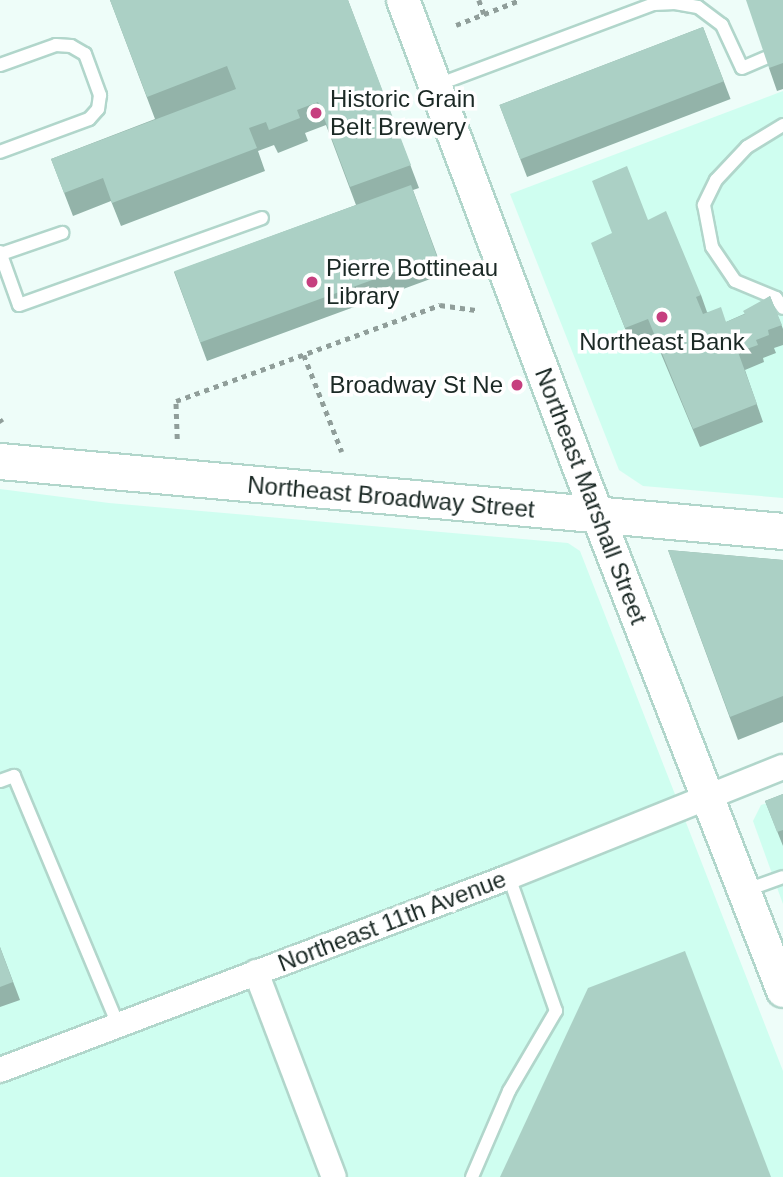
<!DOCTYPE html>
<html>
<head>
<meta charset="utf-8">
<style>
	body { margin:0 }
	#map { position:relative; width:783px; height:1177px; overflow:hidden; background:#eefdf9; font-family:Helvetica,sans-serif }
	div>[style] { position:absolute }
	.built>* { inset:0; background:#cffef0 }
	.path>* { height:4.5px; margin-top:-2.25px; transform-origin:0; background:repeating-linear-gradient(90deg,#909e9a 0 5px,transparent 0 10px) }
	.roads { filter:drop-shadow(2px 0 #b1d6cb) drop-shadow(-2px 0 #b1d6cb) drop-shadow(0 2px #b1d6cb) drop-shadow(0 -2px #b1d6cb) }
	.service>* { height:12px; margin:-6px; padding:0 6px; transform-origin:6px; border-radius:6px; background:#fff }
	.minor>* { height:24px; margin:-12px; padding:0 12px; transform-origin:12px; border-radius:12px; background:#fff }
	.tertiary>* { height:32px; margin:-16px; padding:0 16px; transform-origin:16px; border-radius:16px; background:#fff }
	.secondary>* { height:35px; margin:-17.5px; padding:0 17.5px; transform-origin:17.5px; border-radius:17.5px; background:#fff }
	.wall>* { inset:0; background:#93b3a9; transform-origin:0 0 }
	.building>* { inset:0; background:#abd0c5; transform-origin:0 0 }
	.dots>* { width:19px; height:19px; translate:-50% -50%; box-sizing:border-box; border:4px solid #fff; border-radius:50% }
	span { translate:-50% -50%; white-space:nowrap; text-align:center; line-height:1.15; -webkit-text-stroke:7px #fff; paint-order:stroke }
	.poi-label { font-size:24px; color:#1b2925 }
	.left { translate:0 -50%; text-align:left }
	.right { translate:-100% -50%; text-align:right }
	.street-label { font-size:24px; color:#1b2925 }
</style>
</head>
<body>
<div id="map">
	<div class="built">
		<div style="clip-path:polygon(783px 91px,783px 498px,643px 486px,619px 470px,510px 194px)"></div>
		<div style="clip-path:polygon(0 489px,109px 503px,568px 543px,580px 551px,783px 1071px,783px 1177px,0 1177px)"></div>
		<div style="clip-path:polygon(783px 797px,783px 904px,753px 821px,761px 805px)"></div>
	</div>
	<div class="path">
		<div style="left:479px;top:0;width:15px;rotate:70deg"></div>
		<div style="left:456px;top:25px;width:69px;rotate:-21.3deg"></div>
		<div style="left:304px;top:355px;width:104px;rotate:68.6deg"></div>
		<div style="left:0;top:419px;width:4px;rotate:56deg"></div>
		<div style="left:177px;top:439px;width:38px;rotate:-92deg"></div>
		<div style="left:176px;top:401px;width:281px;rotate:-20deg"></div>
		<div style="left:440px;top:305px;width:36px;rotate:8deg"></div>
	</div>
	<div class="roads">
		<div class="service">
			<div style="left:0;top:65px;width:59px;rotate:-19.7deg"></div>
			<div style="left:56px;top:45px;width:15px;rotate:4deg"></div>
			<div style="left:71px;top:46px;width:16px;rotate:30deg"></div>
			<div style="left:85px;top:54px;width:44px;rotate:69.9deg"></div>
			<div style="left:100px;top:95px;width:14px;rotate:98deg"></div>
			<div style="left:98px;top:109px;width:13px;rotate:132deg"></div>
			<div style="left:89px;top:119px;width:95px;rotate:159.7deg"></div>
			<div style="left:437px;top:85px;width:232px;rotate:-20.5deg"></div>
			<div style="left:654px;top:4px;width:21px;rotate:-3deg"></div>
			<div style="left:675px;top:3px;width:23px;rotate:10deg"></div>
			<div style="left:698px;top:7px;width:30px;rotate:37deg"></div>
			<div style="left:722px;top:25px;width:47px;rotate:65.1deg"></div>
			<div style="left:742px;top:68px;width:26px;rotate:-23deg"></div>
			<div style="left:783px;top:125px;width:42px;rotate:148.6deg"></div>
			<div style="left:747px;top:147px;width:45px;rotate:133.2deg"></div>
			<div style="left:716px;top:180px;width:28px;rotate:116deg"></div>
			<div style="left:704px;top:205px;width:43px;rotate:79.2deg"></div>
			<div style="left:712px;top:247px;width:41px;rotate:55.9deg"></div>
			<div style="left:735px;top:281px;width:44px;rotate:22.5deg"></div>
			<div style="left:776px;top:298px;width:12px;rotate:55deg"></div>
			<div style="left:0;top:252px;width:56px;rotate:70.3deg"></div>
			<div style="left:19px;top:305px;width:258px;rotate:-19.7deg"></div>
			<div style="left:1px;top:254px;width:65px;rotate:-19deg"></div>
			<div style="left:0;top:781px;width:15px;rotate:-20deg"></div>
			<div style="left:14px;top:776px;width:270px;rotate:67.3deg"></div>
			<div style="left:744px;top:891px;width:41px;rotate:-19.7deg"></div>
			<div style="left:472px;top:1177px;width:94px;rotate:-66.7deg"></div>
			<div style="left:509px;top:1091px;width:93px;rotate:-59.6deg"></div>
			<div style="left:556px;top:1011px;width:142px;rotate:-109.3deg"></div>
		</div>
		<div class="minor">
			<div style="left:256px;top:972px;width:219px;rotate:69.2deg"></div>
			<div style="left:0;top:1070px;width:544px;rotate:-20.77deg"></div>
			<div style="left:509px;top:877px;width:295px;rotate:-21.9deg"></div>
		</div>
		<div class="tertiary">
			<div style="left:403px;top:0;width:502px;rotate:69.36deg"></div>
			<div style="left:580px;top:470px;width:559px;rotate:68.71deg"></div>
		</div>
		<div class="secondary">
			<div style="left:0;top:461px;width:786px;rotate:5.11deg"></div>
		</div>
	</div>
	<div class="wall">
		<div style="clip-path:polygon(110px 0,348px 0,419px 188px,413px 190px,444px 274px,207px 361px,174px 272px,356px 205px,326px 125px,305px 133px,308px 141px,278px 153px,274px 145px,258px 151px,265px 171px,121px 226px,111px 201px,73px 216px,51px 159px,155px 119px)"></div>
		<div style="clip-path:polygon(783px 0,783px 89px,777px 91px,769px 68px)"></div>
		<div style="left:703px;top:27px;width:77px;height:218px;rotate:69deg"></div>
		<div style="clip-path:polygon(648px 220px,701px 295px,707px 312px,726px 322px,744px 314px,770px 296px,783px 329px,783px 345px,774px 348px,776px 353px,763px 358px,764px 362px,745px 370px,763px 422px,700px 447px,654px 337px,632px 346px,598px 260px)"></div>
		<div style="clip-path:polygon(668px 550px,783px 560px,783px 722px,738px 740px)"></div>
		<div style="clip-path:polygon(783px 794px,783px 846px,765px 801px)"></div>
		<div style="clip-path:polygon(0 947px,20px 1000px,0 1007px)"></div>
	</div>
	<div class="building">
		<div style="clip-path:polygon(110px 0,348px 0,411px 165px,350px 187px,318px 102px,297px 110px,300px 118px,269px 130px,266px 122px,249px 128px,257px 148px,112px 203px,103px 178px,64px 193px,51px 159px,236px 89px,227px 66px,147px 97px)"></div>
		<div style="clip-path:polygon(746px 0,783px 0,783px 63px,769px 68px)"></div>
		<div style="left:703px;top:27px;width:58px;height:218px;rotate:69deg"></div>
		<div style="clip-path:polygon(627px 166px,648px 220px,666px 211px,701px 295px,696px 297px,703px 314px,721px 307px,726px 322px,745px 314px,743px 311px,770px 296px,782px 325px,768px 330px,769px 335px,756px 340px,758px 345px,738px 352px,757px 404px,693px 429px,648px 319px,625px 328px,591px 243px,612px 233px,592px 181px)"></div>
		<div style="left:411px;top:185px;width:76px;height:252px;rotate:70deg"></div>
		<div style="clip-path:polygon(668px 550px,783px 560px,783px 696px,730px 717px)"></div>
		<div style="clip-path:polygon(783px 794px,783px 830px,777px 832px,765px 801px)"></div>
		<div style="clip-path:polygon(0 947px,13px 982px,0 987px)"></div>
		<div style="clip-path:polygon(685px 951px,771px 1177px,500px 1177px,588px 988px)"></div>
	</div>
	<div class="dots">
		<div style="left:316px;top:113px;background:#c63f7f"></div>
		<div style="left:312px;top:282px;background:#c63f7f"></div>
		<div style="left:662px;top:317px;background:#c63f7f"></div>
		<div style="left:517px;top:385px;background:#c63f7f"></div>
	</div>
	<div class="poi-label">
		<span class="left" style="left:330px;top:113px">Historic Grain<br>Belt Brewery</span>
		<span class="left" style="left:326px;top:282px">Pierre Bottineau<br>Library</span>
		<span style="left:662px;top:342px">Northeast Bank</span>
		<span class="right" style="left:503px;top:385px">Broadway St Ne</span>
	</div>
	<div class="street-label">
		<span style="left:591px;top:496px;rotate:69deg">Northeast Marshall Street</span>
		<span style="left:391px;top:497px;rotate:5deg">Northeast Broadway Street</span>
		<span style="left:392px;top:921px;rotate:-21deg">Northeast 11th Avenue</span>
	</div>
</div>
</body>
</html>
